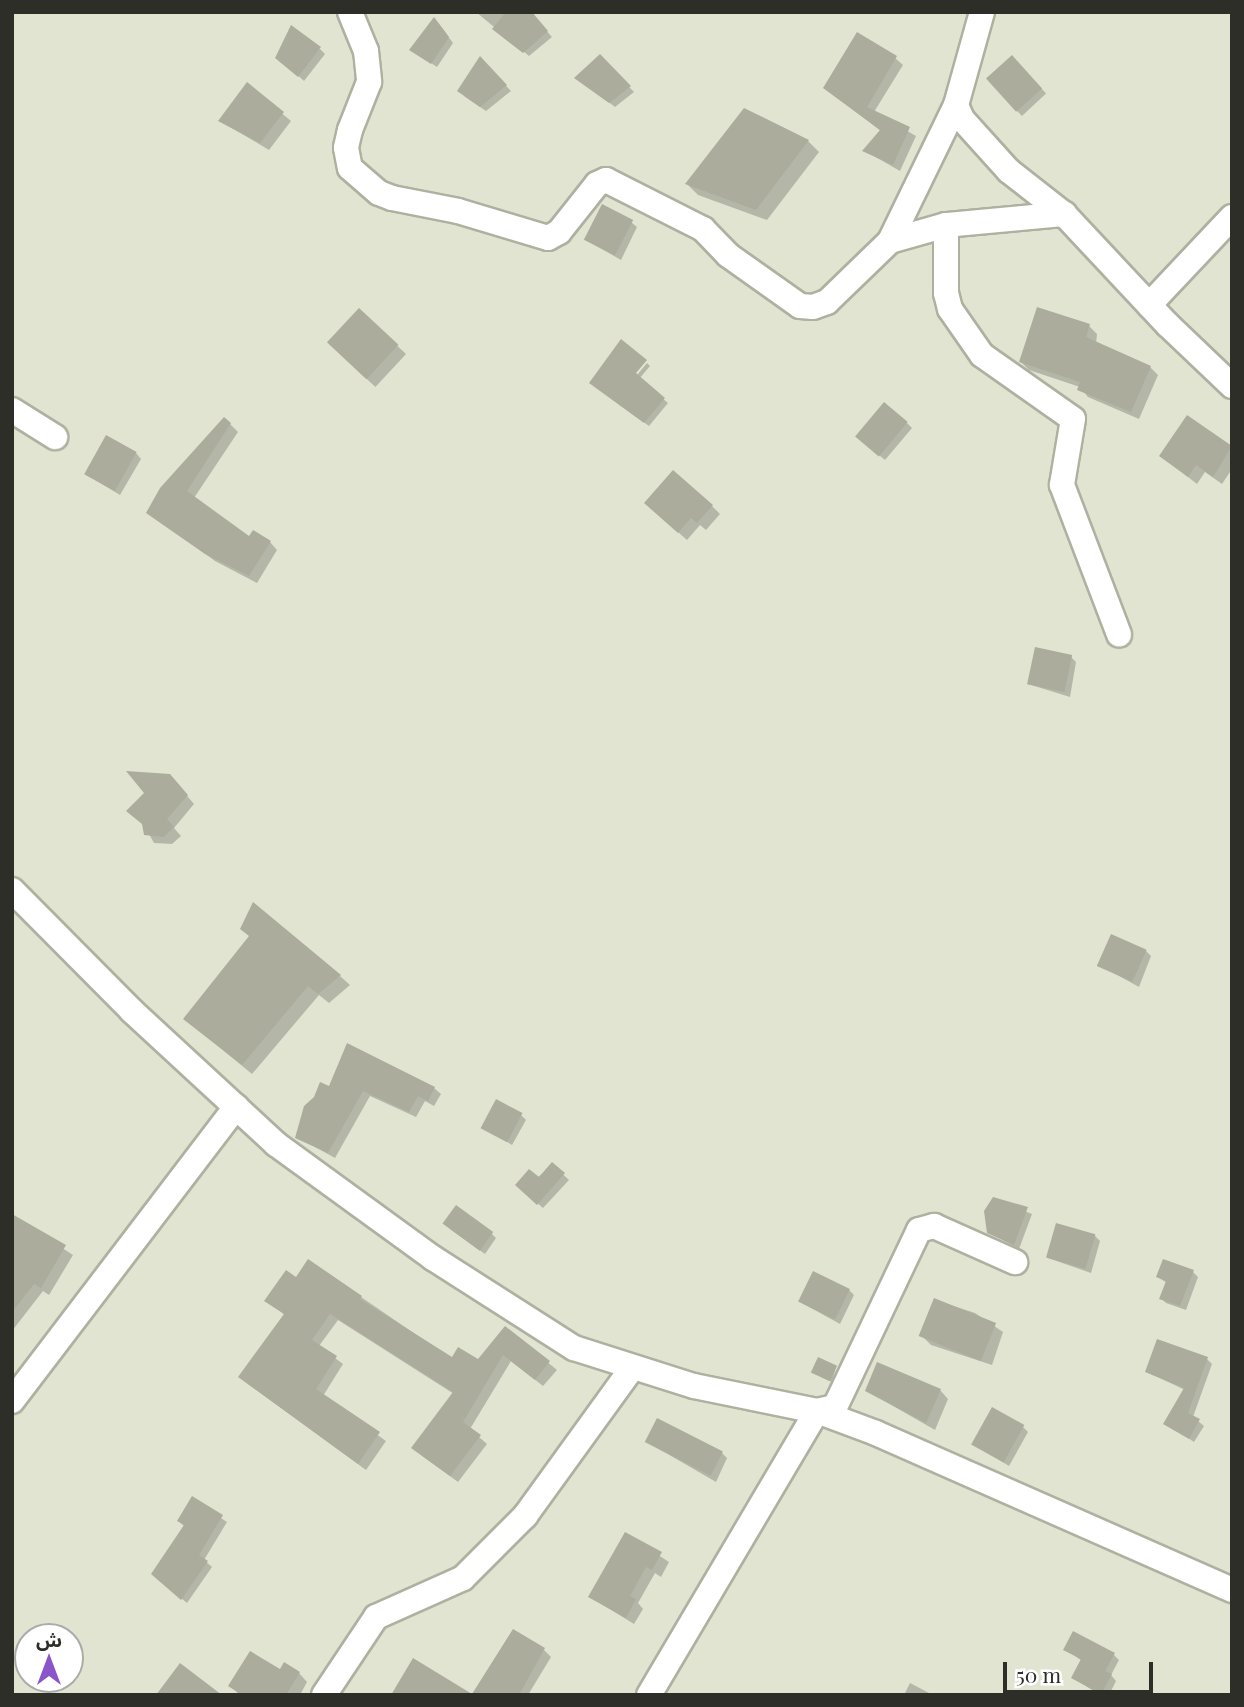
<!DOCTYPE html>
<html>
<head>
<meta charset="utf-8">
<style>
	body { margin:0 }
	#map { position:relative; width:1244px; height:1707px; overflow:hidden; background:#e2e4d2; font-family:"Playfair Display","Noto Sans Arabic",serif }
	div>[style] { position:absolute }
	.shadow>* { inset:0; background:#0003; transform-origin:0 0 }
	.building>* { inset:0; background:#abac9c; transform-origin:0 0 }
	.roads { filter:drop-shadow(2px 0 #afb1a0) drop-shadow(-2px 0 #afb1a0) drop-shadow(0 2px #afb1a0) drop-shadow(0 -2px #afb1a0) }
	.minor>* { height:24px; margin:-12px; padding:0 12px; transform-origin:12px; border-radius:12px; background:#fff }
	span { translate:-50% -50%; white-space:nowrap; text-align:center; line-height:1.15; -webkit-text-stroke:7px #fff; paint-order:stroke }
	.frame { position:absolute; inset:0; border:14px solid #2e2e28; pointer-events:none }
	.north { position:absolute; left:14px; top:1623px; width:70px; height:70px; box-sizing:border-box; background:#fff; border:2px solid #ababa9; border-radius:50%; rotate:0deg; font-size:19px; font-weight:700; line-height:28px; text-align:center; color:#2e2e28 }
	.north::after { content:''; display:block; margin:auto; width:24px; height:32px; background:#8c54cb; clip-path:polygon(50% 0,100% 100%,50% 72%,0 100%) }
	.scale { position:absolute; left:1003px; top:1662px; width:150px; height:32px; box-sizing:border-box; border:4px solid #2e2e28; border-top:0; padding-left:9px; font-size:21px; line-height:24px; white-space:nowrap; color:#2e2e28; -webkit-text-stroke:5px #fff; paint-order:stroke }
</style>
</head>
<body>
<div id="map">
	<div class="shadow">
		<div style="clip-path:polygon(476px 12px,530px 12px,552px 37px,529px 56px)"></div>
		<div style="clip-path:polygon(439px 24px,453px 43px,437px 67px,411px 50px)"></div>
		<div style="clip-path:polygon(320px 49px,325px 54px,304px 81px,283px 62px)"></div>
		<div style="clip-path:polygon(600px 57px,634px 92px,615px 107px,582px 82px)"></div>
		<div style="left:1012px;top:57px;width:50px;height:33px;rotate:47deg"></div>
		<div style="clip-path:polygon(895px 58px,903px 65px,874px 112px,916px 136px,900px 171px,865px 151px,881px 131px,825px 88px)"></div>
		<div style="clip-path:polygon(480px 59px,511px 91px,486px 111px,464px 96px)"></div>
		<div style="clip-path:polygon(247px 84px,291px 121px,269px 150px,220px 121px)"></div>
		<div style="clip-path:polygon(808px 141px,819px 152px,767px 220px,698px 195px,687px 184px)"></div>
		<div style="clip-path:polygon(631px 222px,637px 227px,621px 260px,586px 240px)"></div>
		<div style="left:360px;top:311px;width:63px;height:45px;rotate:43deg"></div>
		<div style="clip-path:polygon(1089px 326px,1097px 334px,1096px 344px,1150px 367px,1158px 375px,1139px 419px,1088px 397px,1080px 387px,1029px 370px,1021px 362px)"></div>
		<div style="clip-path:polygon(647px 363px,650px 366px,639px 379px,668px 403px,649px 426px,596px 387px,632px 381px)"></div>
		<div style="clip-path:polygon(1188px 418px,1232px 448px,1232px 469px,1222px 484px,1205px 472px,1197px 484px,1161px 456px)"></div>
		<div style="clip-path:polygon(907px 423px,912px 428px,885px 460px,862px 441px)"></div>
		<div style="clip-path:polygon(230px 424px,238px 432px,194px 498px,250px 538px,270px 542px,277px 550px,257px 583px,215px 561px,149px 513px)"></div>
		<div style="clip-path:polygon(136px 453px,141px 459px,120px 495px,86px 474px)"></div>
		<div style="clip-path:polygon(712px 506px,720px 514px,706px 530px,700px 525px,687px 540px,654px 511px)"></div>
		<div style="clip-path:polygon(1071px 657px,1076px 662px,1070px 697px,1028px 684px)"></div>
		<div style="clip-path:polygon(177px 784px,194px 804px,174px 828px,181px 836px,172px 844px,154px 843px,144px 825px)"></div>
		<div style="clip-path:polygon(1146px 951px,1151px 956px,1139px 987px,1101px 966px)"></div>
		<div style="clip-path:polygon(340px 976px,350px 985px,329px 1003px,319px 995px,252px 1074px,185px 1019px)"></div>
		<div style="clip-path:polygon(434px 1088px,441px 1094px,434px 1106px,425px 1101px,416px 1117px,370px 1096px,335px 1158px,297px 1137px,330px 1089px)"></div>
		<div style="clip-path:polygon(521px 1115px,526px 1120px,512px 1145px,483px 1127px)"></div>
		<div style="clip-path:polygon(553px 1165px,569px 1180px,543px 1208px,522px 1190px)"></div>
		<div style="clip-path:polygon(994px 1199px,1032px 1214px,1019px 1249px,988px 1232px)"></div>
		<div style="clip-path:polygon(13px 1216px,73px 1255px,49px 1295px,43px 1291px,12px 1331px)"></div>
		<div style="clip-path:polygon(450px 1229px,491px 1233px,496px 1238px,485px 1254px)"></div>
		<div style="clip-path:polygon(1095px 1236px,1100px 1241px,1091px 1273px,1048px 1258px)"></div>
		<div style="clip-path:polygon(1193px 1272px,1198px 1277px,1186px 1310px,1166px 1303px,1161px 1298px,1167px 1283px,1158px 1277px)"></div>
		<div style="clip-path:polygon(296px 1280px,361px 1297px,452px 1359px,479px 1362px,506px 1328px,557px 1370px,543px 1386px,511px 1361px,470px 1429px,487px 1444px,458px 1482px,421px 1455px,454px 1394px,338px 1320px,319px 1346px,343px 1364px,323px 1396px,386px 1441px,366px 1470px,248px 1384px,285px 1315px,266px 1300px)"></div>
		<div style="clip-path:polygon(849px 1290px,854px 1295px,840px 1324px,800px 1302px)"></div>
		<div style="clip-path:polygon(935px 1300px,975px 1313px,1003px 1332px,992px 1365px,931px 1345px,923px 1337px)"></div>
		<div style="clip-path:polygon(1207px 1359px,1212px 1364px,1193px 1417px,1204px 1426px,1194px 1442px,1165px 1423px,1185px 1390px,1147px 1372px)"></div>
		<div style="clip-path:polygon(836px 1367px,832px 1382px,813px 1373px)"></div>
		<div style="clip-path:polygon(940px 1390px,948px 1399px,935px 1430px,867px 1391px)"></div>
		<div style="clip-path:polygon(1023px 1427px,1028px 1432px,1009px 1466px,973px 1444px)"></div>
		<div style="clip-path:polygon(647px 1442px,722px 1453px,727px 1458px,716px 1482px)"></div>
		<div style="clip-path:polygon(192px 1499px,227px 1522px,204px 1560px,212px 1567px,187px 1603px,158px 1579px,185px 1527px,179px 1521px)"></div>
		<div style="clip-path:polygon(626px 1534px,669px 1562px,661px 1577px,655px 1573px,638px 1603px,643px 1609px,634px 1624px,590px 1597px)"></div>
		<div style="clip-path:polygon(1065px 1649px,1114px 1655px,1119px 1660px,1111px 1675px,1116px 1681px,1109px 1695px,1100px 1695px,1073px 1678px,1082px 1661px)"></div>
		<div style="clip-path:polygon(544px 1650px,551px 1657px,528px 1695px,473px 1695px)"></div>
		<div style="clip-path:polygon(280px 1672px,299px 1673px,307px 1682px,300px 1695px,240px 1695px,230px 1686px)"></div>
		<div style="clip-path:polygon(910px 1683px,933px 1695px,904px 1695px)"></div>
	</div>
	<div class="building">
		<div style="clip-path:polygon(506px 12px,532px 12px,548px 31px,523px 53px,492px 29px)"></div>
		<div style="clip-path:polygon(434px 17px,449px 37px,431px 64px,409px 50px)"></div>
		<div style="clip-path:polygon(291px 25px,321px 47px,298px 77px,275px 58px)"></div>
		<div style="clip-path:polygon(857px 32px,897px 56px,867px 107px,910px 127px,893px 165px,862px 151px,880px 130px,823px 88px)"></div>
		<div style="clip-path:polygon(600px 54px,631px 86px,609px 103px,574px 78px)"></div>
		<div style="left:1012px;top:55px;width:45px;height:35px;rotate:48deg"></div>
		<div style="clip-path:polygon(480px 56px,507px 85px,480px 107px,457px 91px)"></div>
		<div style="clip-path:polygon(247px 82px,284px 112px,260px 143px,218px 121px)"></div>
		<div style="clip-path:polygon(744px 108px,809px 140px,756px 210px,685px 184px)"></div>
		<div style="left:602px;top:204px;width:35px;height:40px;rotate:27deg"></div>
		<div style="clip-path:polygon(1037px 307px,1090px 324px,1086px 337px,1151px 366px,1131px 412px,1077px 390px,1080px 382px,1019px 362px)"></div>
		<div style="left:359px;top:308px;width:54px;height:47px;rotate:43deg"></div>
		<div style="clip-path:polygon(621px 339px,647px 360px,636px 373px,665px 398px,644px 423px,589px 383px)"></div>
		<div style="left:884px;top:402px;width:31px;height:45px;rotate:40deg"></div>
		<div style="clip-path:polygon(1187px 415px,1232px 446px,1213px 477px,1196px 465px,1188px 477px,1159px 456px)"></div>
		<div style="clip-path:polygon(224px 417px,231px 423px,187px 491px,249px 536px,253px 530px,271px 541px,249px 576px,205px 554px,146px 513px,160px 488px)"></div>
		<div style="left:106px;top:435px;width:35px;height:45px;rotate:29deg"></div>
		<div style="clip-path:polygon(673px 470px,713px 505px,697px 523px,691px 518px,678px 533px,644px 503px)"></div>
		<div style="left:1035px;top:647px;width:38px;height:38px;rotate:12deg"></div>
		<div style="clip-path:polygon(126px 771px,170px 774px,188px 795px,167px 819px,174px 827px,164px 837px,144px 835px,142px 824px,126px 811px,144px 793px)"></div>
		<div style="clip-path:polygon(253px 902px,341px 975px,318px 994px,308px 986px,242px 1065px,183px 1019px,249px 936px,240px 929px)"></div>
		<div style="left:1111px;top:934px;width:39px;height:35px;rotate:24deg"></div>
		<div style="clip-path:polygon(347px 1043px,435px 1087px,428px 1101px,418px 1096px,409px 1112px,363px 1091px,328px 1153px,295px 1138px,304px 1106px,314px 1097px,320px 1082px,329px 1086px)"></div>
		<div style="left:496px;top:1099px;width:30px;height:33px;rotate:28deg"></div>
		<div style="clip-path:polygon(552px 1162px,565px 1173px,537px 1205px,515px 1185px,529px 1169px,539px 1177px)"></div>
		<div style="clip-path:polygon(993px 1197px,1028px 1207px,1014px 1245px,987px 1233px,984px 1211px)"></div>
		<div style="left:456px;top:1205px;width:46px;height:23px;rotate:36deg"></div>
		<div style="clip-path:polygon(12px 1214px,66px 1245px,41px 1288px,34px 1284px,12px 1312px)"></div>
		<div style="left:1056px;top:1223px;width:41px;height:36px;rotate:16deg"></div>
		<div style="clip-path:polygon(308px 1259px,362px 1296px,360px 1299px,452px 1357px,458px 1347px,478px 1359px,505px 1326px,550px 1361px,535px 1380px,503px 1355px,463px 1422px,481px 1435px,450px 1476px,411px 1448px,453px 1392px,330px 1314px,312px 1340px,337px 1356px,316px 1389px,380px 1432px,358px 1464px,238px 1377px,284px 1314px,264px 1301px,286px 1270px,296px 1277px)"></div>
		<div style="clip-path:polygon(1163px 1259px,1194px 1270px,1180px 1306px,1159px 1299px,1166px 1281px,1156px 1277px)"></div>
		<div style="left:813px;top:1271px;width:41px;height:34px;rotate:26deg"></div>
		<div style="left:934px;top:1298px;width:67px;height:41px;rotate:22deg"></div>
		<div style="clip-path:polygon(1157px 1339px,1208px 1357px,1188px 1413px,1200px 1419px,1189px 1439px,1163px 1424px,1184px 1388px,1145px 1372px)"></div>
		<div style="left:818px;top:1357px;width:21px;height:17px;rotate:25deg"></div>
		<div style="clip-path:polygon(877px 1362px,941px 1389px,926px 1423px,865px 1391px)"></div>
		<div style="left:992px;top:1407px;width:37px;height:43px;rotate:29deg"></div>
		<div style="left:657px;top:1418px;width:74px;height:27px;rotate:27deg"></div>
		<div style="clip-path:polygon(192px 1496px,223px 1515px,199px 1555px,208px 1561px,181px 1600px,151px 1574px,184px 1525px,177px 1521px)"></div>
		<div style="clip-path:polygon(625px 1532px,662px 1552px,652px 1570px,646px 1567px,630px 1596px,636px 1599px,626px 1618px,588px 1597px)"></div>
		<div style="clip-path:polygon(513px 1629px,545px 1648px,519px 1695px,391px 1695px,413px 1658px,472px 1694px)"></div>
		<div style="clip-path:polygon(1073px 1631px,1115px 1653px,1105px 1671px,1112px 1674px,1101px 1694px,1071px 1678px,1081px 1659px,1063px 1650px)"></div>
		<div style="clip-path:polygon(250px 1651px,280px 1669px,284px 1662px,300px 1672px,286px 1695px,242px 1695px,228px 1686px)"></div>
		<div style="clip-path:polygon(180px 1663px,222px 1695px,156px 1695px)"></div>
	</div>
	<div class="roads">
		<div class="minor">
			<div style="left:350px;top:12px;width:42px;rotate:67.7deg"></div>
			<div style="left:366px;top:51px;width:31px;rotate:84deg"></div>
			<div style="left:369px;top:82px;width:52px;rotate:111.6deg"></div>
			<div style="left:350px;top:130px;width:18px;rotate:103deg"></div>
			<div style="left:346px;top:148px;width:20px;rotate:79deg"></div>
			<div style="left:350px;top:168px;width:38px;rotate:41deg"></div>
			<div style="left:379px;top:193px;width:14px;rotate:21deg"></div>
			<div style="left:392px;top:198px;width:67px;rotate:11.1deg"></div>
			<div style="left:458px;top:211px;width:94px;rotate:16.7deg"></div>
			<div style="left:548px;top:238px;width:13px;rotate:-29deg"></div>
			<div style="left:559px;top:232px;width:61px;rotate:-51.6deg"></div>
			<div style="left:597px;top:184px;width:10px;rotate:-24deg"></div>
			<div style="left:606px;top:180px;width:109px;rotate:26.8deg"></div>
			<div style="left:703px;top:229px;width:36px;rotate:46deg"></div>
			<div style="left:728px;top:255px;width:88px;rotate:35.3deg"></div>
			<div style="left:800px;top:306px;width:13px;rotate:4deg"></div>
			<div style="left:813px;top:307px;width:15px;rotate:-20deg"></div>
			<div style="left:827px;top:302px;width:88px;rotate:-44.1deg"></div>
			<div style="left:890px;top:241px;width:58px;rotate:-15.9deg"></div>
			<div style="left:946px;top:225px;width:119px;rotate:-5.3deg"></div>
			<div style="left:982px;top:12px;width:97px;rotate:105.6deg"></div>
			<div style="left:956px;top:105px;width:15px;rotate:67deg"></div>
			<div style="left:962px;top:119px;width:70px;rotate:47.9deg"></div>
			<div style="left:1009px;top:171px;width:70px;rotate:38deg"></div>
			<div style="left:1064px;top:214px;width:151px;rotate:46.9deg"></div>
			<div style="left:1167px;top:324px;width:90px;rotate:43.6deg"></div>
			<div style="left:946px;top:225px;width:68px;rotate:90deg"></div>
			<div style="left:946px;top:293px;width:16px;rotate:76deg"></div>
			<div style="left:950px;top:309px;width:56px;rotate:55.2deg"></div>
			<div style="left:982px;top:355px;width:111px;rotate:35.1deg"></div>
			<div style="left:1073px;top:419px;width:67px;rotate:99.5deg"></div>
			<div style="left:1062px;top:485px;width:160px;rotate:69.1deg"></div>
			<div style="left:890px;top:241px;width:151px;rotate:-64.1deg"></div>
			<div style="left:1149px;top:305px;width:121px;rotate:-46.7deg"></div>
			<div style="left:12px;top:410px;width:51px;rotate:32.1deg"></div>
			<div style="left:12px;top:890px;width:170px;rotate:45.2deg"></div>
			<div style="left:132px;top:1011px;width:196px;rotate:42.7deg"></div>
			<div style="left:276px;top:1144px;width:194px;rotate:36deg"></div>
			<div style="left:433px;top:1258px;width:167px;rotate:32.6deg"></div>
			<div style="left:574px;top:1348px;width:126px;rotate:17.6deg"></div>
			<div style="left:694px;top:1386px;width:126px;rotate:11.5deg"></div>
			<div style="left:817px;top:1411px;width:63px;rotate:20.4deg"></div>
			<div style="left:876px;top:1433px;width:389px;rotate:23.8deg"></div>
			<div style="left:12px;top:1401px;width:370px;rotate:-52.7deg"></div>
			<div style="left:324px;top:1695px;width:94px;rotate:-56.3deg"></div>
			<div style="left:376px;top:1617px;width:95px;rotate:-24.1deg"></div>
			<div style="left:463px;top:1578px;width:88px;rotate:-45deg"></div>
			<div style="left:525px;top:1516px;width:183px;rotate:-54.1deg"></div>
			<div style="left:649px;top:1695px;width:330px;rotate:-59.4deg"></div>
			<div style="left:817px;top:1411px;width:18px;rotate:-13deg"></div>
			<div style="left:835px;top:1407px;width:196px;rotate:-64.6deg"></div>
			<div style="left:919px;top:1230px;width:16px;rotate:-15deg"></div>
			<div style="left:934px;top:1226px;width:89px;rotate:24deg"></div>
		</div>
	</div>
	<div class="frame"></div>
	<div class="north">ش</div>
	<div class="scale">50 m</div>
</div>
</body>
</html>
